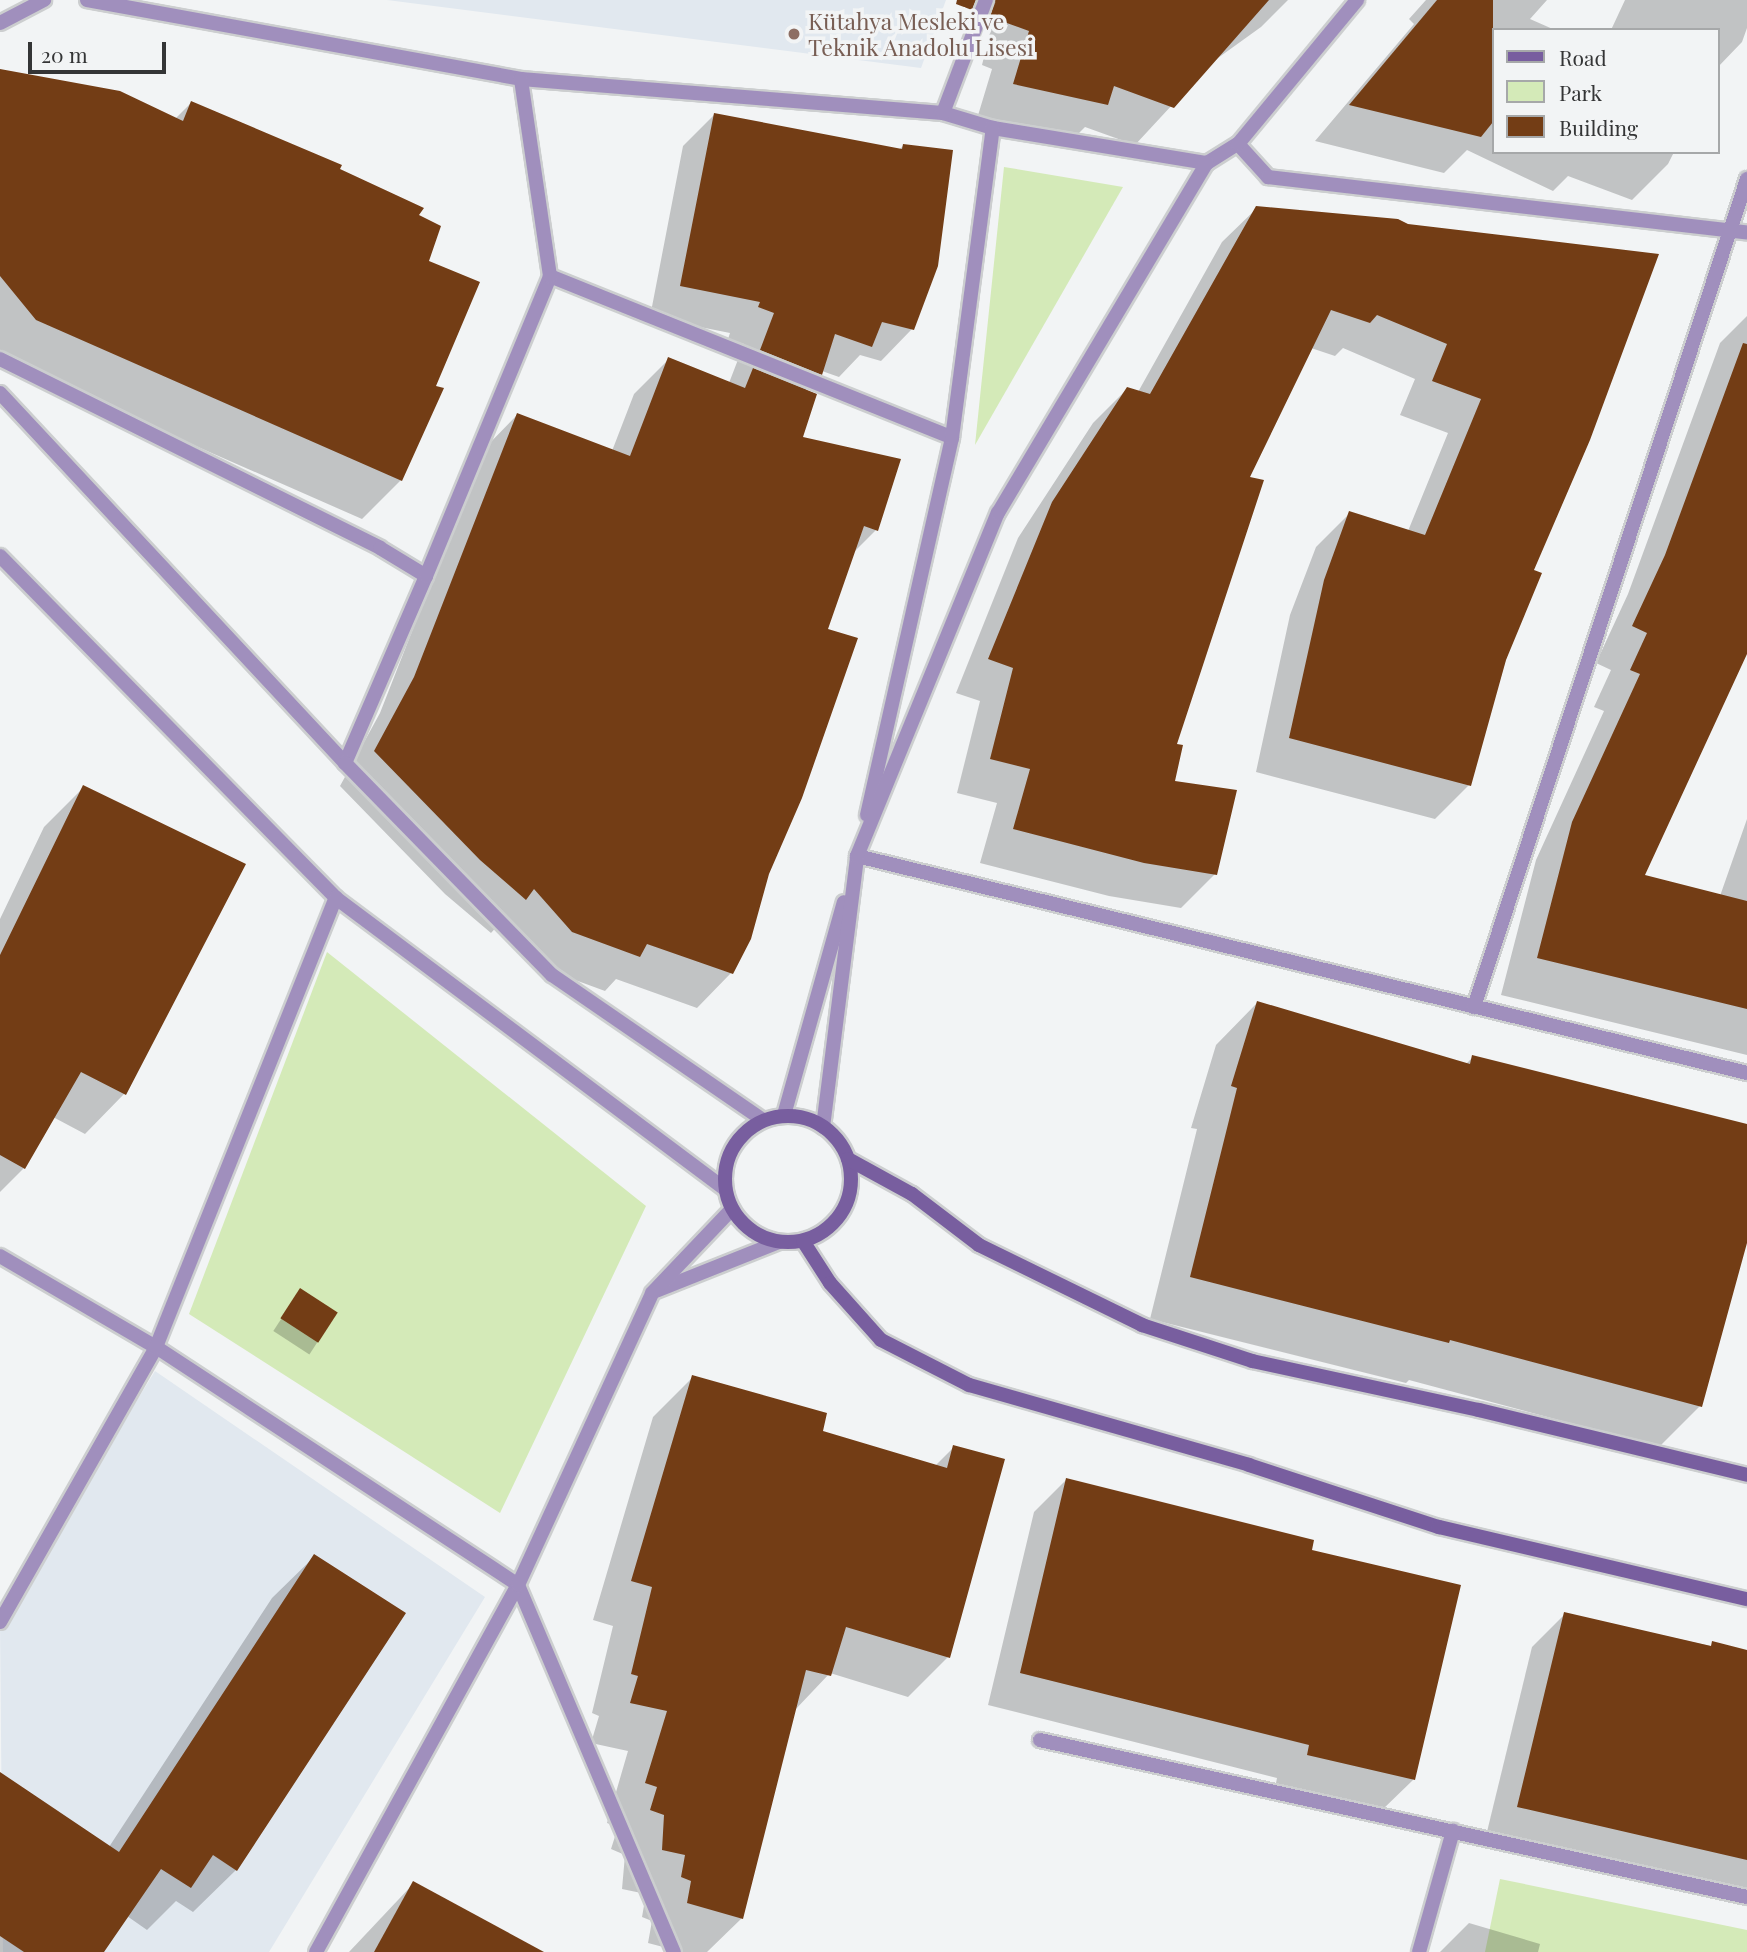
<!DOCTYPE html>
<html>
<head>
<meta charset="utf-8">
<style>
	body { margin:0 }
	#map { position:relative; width:1747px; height:1952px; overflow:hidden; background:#f2f4f5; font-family:"Playfair Display",serif }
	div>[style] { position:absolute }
	.built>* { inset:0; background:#e1e8ef }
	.green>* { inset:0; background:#d4eab8 }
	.shadow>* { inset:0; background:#0003; transform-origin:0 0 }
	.building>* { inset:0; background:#733d15; transform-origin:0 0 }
	.roads { filter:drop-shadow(2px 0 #cccecf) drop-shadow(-2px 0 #cccecf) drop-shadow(0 2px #cccecf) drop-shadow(0 -2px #cccecf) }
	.street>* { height:14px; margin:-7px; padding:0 7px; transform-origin:7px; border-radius:7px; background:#a08fbd }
	.secondary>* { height:14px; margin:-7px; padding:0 7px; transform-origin:7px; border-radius:7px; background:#785e9f }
	.secondary>.ring { margin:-7px; padding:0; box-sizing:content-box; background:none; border:14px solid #785e9f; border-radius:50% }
	.dots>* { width:19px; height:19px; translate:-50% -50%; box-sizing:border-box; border:4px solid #f2f4f5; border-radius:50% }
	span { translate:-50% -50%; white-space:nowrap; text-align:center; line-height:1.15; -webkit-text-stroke:7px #f2f4f5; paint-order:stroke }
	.education-label { font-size:23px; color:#785e54 }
	.left { translate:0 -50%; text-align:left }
	.legend { position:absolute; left:1492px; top:28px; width:228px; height:126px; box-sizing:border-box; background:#f2f4f5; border:2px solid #a6a8a9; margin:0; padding:9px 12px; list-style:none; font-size:21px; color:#343536 }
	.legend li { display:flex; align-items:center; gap:14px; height:35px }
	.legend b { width:35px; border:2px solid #a6a8a9 }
	.scale { position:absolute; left:28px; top:42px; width:138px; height:32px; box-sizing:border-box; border:4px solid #343536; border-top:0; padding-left:9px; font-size:21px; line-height:24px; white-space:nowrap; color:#343536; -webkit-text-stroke:5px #f2f4f5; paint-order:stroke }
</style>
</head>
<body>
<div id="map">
	<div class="built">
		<div style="clip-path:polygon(387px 0,946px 0,921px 68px)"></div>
		<div style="clip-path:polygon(155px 1371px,485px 1597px,269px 1952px,3px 1952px,0 1623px)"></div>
	</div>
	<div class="green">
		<div style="clip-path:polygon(1004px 167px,1123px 187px,975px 445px)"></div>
		<div style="clip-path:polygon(327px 952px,646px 1206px,500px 1513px,189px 1314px)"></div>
		<div style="clip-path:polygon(1500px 1879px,1747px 1930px,1747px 1952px,1485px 1952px)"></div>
	</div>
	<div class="shadow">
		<div style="clip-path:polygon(998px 0,1288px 0,1261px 27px,1211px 63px,1135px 145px,1085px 127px,1069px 143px,976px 122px,992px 69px,982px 65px)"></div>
		<div style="clip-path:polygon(1426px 0,1547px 0,1530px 19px,1555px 30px,1493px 30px,1493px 152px,1674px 152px,1668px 164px,1632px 200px,1568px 176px,1553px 191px,1467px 150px,1444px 173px,1315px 141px,1414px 24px,1409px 19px)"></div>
		<div style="clip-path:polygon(1625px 0,1747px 0,1747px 28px,1742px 42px,1717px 68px,1717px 30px,1611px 30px)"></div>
		<div style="clip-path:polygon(0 71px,175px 119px,191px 103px,338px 169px,417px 216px,433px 387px,401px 480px,362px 519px,0 360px)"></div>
		<div style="clip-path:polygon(714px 115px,899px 150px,903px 146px,912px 329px,881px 361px,860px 355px,839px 377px,822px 371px,805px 391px,801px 439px,876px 530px,853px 553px,825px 630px,731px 973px,697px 1008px,616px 979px,605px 991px,537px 966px,500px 923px,491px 933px,445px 894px,340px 786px,380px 713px,483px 450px,517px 415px,612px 451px,634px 394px,669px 359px,729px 383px,744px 344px,728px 339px,730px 333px,650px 317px,683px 146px)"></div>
		<div style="clip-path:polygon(1257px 208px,1656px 255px,1532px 571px,1469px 785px,1435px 819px,1256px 772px,1290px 615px,1316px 547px,1350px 513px,1408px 531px,1448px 433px,1400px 415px,1415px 379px,1343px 348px,1335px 356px,1311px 348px,1248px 478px,1175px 745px,1173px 782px,1215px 874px,1181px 908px,1109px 896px,980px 863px,997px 803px,957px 793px,980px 701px,956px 693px,1018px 538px,1093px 423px,1127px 389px,1138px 392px,1222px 242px)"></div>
		<div style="clip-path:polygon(1747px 316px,1747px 651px,1642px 876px,1720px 896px,1747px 819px,1747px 1055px,1501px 995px,1536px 860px,1604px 711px,1594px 707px,1611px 670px,1596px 663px,1628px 594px,1720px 343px)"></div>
		<div style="clip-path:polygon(84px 787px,243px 864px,124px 1094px,85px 1134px,53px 1117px,24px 1168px,0 1192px,0 919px,44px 827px)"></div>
		<div style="clip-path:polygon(1257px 1003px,1465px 1065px,1473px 1057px,1747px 1126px,1747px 1236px,1700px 1406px,1659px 1447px,1409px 1380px,1406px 1383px,1150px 1319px,1197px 1129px,1191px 1128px,1216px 1045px)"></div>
		<div style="left:300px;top:1290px;width:43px;height:49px;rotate:33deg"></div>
		<div style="clip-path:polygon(693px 1377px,820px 1432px,934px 1467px,954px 1447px,948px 1657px,908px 1697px,830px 1673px,794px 1711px,742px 1918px,707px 1952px,682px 1952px,648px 1943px,652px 1921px,642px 1917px,646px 1894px,622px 1889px,625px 1855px,611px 1849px,618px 1827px,607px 1823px,628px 1751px,591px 1743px,599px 1716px,592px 1713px,613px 1626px,593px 1620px,653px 1417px)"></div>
		<div style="clip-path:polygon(1067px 1479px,1309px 1551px,1413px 1780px,1380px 1812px,1275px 1788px,1277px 1778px,988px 1705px,1034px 1512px)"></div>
		<div style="clip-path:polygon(315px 1556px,236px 1870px,193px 1912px,176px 1901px,147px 1930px,127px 1916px,102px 1952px,0 1952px,0 1774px,109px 1847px,272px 1598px)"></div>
		<div style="clip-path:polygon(1565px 1614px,1747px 1654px,1747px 1901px,1485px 1840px,1532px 1647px)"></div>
		<div style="clip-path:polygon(414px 1883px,541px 1952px,349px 1952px)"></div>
		<div style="clip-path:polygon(1469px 1923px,1540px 1944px,1538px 1952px,1440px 1952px)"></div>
	</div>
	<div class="building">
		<div style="clip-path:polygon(957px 0,976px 0,972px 10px,956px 4px)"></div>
		<div style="clip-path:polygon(995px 0,1269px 0,1174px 108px,1114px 86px,1108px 105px,1013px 84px,1029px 31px,990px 17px)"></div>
		<div style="clip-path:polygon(1437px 0,1493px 0,1493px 122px,1481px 137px,1349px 105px)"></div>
		<div style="clip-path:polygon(0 69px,120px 91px,183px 121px,191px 101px,342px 165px,340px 169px,424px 208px,419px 215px,441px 226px,429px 261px,480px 282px,436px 386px,444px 388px,402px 481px,36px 320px,0 276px)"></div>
		<div style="clip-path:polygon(714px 113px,902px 149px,903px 144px,953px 150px,938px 266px,914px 330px,882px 322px,872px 347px,835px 334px,822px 375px,760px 350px,774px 313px,758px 307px,760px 302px,680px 286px)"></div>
		<div style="clip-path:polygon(1256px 206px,1398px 219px,1408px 224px,1659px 254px,1590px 440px,1534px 570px,1542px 573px,1506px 660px,1471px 786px,1289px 738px,1324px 580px,1349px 511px,1425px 535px,1481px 399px,1432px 381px,1447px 344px,1377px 315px,1370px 323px,1331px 310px,1250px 477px,1264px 480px,1177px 744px,1183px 745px,1175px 781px,1237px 790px,1217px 875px,1144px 863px,1013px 829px,1030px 769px,990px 759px,1013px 668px,988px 659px,1052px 502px,1127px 387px,1150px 394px)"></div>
		<div style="clip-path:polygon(1743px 343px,1747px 344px,1747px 654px,1645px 875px,1747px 901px,1747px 1009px,1537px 958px,1572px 822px,1640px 674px,1630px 670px,1647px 633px,1632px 626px,1665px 555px)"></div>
		<div style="clip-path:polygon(668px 357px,745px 388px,753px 368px,817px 394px,803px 437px,901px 459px,878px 531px,864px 526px,828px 629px,858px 638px,802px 798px,769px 874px,751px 939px,733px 974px,647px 944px,640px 957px,572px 932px,534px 889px,526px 900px,480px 860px,374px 751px,414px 677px,517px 413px,630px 456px)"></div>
		<div style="clip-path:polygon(83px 785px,246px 864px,126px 1095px,81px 1072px,25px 1169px,0 1155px,0 955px)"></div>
		<div style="clip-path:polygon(1257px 1001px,1470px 1064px,1472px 1055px,1747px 1124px,1747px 1243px,1702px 1407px,1450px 1340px,1449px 1343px,1190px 1277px,1237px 1088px,1231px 1086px)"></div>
		<div style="left:300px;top:1288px;width:45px;height:36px;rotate:33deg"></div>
		<div style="clip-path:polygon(692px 1375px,827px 1413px,823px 1431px,947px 1468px,953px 1445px,1005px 1459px,950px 1658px,846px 1627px,831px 1676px,806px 1670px,743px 1919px,687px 1903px,691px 1881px,681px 1877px,685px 1855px,662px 1850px,664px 1815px,650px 1810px,657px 1787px,645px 1783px,667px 1711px,630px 1703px,638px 1676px,631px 1674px,652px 1587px,631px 1581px)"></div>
		<div style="clip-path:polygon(1066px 1478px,1314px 1540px,1312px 1550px,1461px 1585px,1415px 1780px,1307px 1755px,1309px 1745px,1020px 1673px)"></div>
		<div style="clip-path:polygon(314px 1554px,406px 1613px,237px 1871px,213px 1855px,191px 1888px,161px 1869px,104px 1952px,24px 1952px,0 1936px,0 1772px,119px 1852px)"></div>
		<div style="clip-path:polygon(1564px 1612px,1711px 1646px,1712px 1641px,1747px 1650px,1747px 1860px,1517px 1807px)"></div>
		<div style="clip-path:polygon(413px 1881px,544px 1952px,374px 1952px)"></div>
	</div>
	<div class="roads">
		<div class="street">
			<div style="left:87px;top:0;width:441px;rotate:10.3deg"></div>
			<div style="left:521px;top:79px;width:423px;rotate:4.6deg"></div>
			<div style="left:943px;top:113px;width:52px;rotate:16.7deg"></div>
			<div style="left:993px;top:128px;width:217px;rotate:9.3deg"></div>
			<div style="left:1207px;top:163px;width:36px;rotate:-32deg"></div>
			<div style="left:1238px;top:144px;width:45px;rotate:47.7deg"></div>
			<div style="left:1268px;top:177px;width:482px;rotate:6.6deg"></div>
			<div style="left:0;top:23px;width:50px;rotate:-27.6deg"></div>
			<div style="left:943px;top:113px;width:121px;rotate:-69.2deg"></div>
			<div style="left:1238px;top:144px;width:187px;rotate:-50.4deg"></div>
			<div style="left:550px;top:276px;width:433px;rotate:21.9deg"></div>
			<div style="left:0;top:359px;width:424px;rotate:26.4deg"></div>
			<div style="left:380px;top:548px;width:54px;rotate:31.3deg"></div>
			<div style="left:426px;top:576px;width:204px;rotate:113.4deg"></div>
			<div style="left:0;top:393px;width:506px;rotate:47deg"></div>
			<div style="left:345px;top:763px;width:296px;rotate:45.7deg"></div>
			<div style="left:552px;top:975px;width:256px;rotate:34.5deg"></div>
			<div style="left:0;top:556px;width:479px;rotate:45.5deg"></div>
			<div style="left:336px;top:898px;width:486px;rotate:36.8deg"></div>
			<div style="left:426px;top:576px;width:325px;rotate:-67.5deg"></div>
			<div style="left:550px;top:276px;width:199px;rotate:-98.4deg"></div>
			<div style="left:867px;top:815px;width:386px;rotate:-77.3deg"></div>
			<div style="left:952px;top:438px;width:313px;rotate:-82.5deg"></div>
			<div style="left:857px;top:856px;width:916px;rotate:13.7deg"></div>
			<div style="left:1474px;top:1007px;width:872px;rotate:-71.75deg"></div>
			<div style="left:784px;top:1115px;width:221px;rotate:-74.3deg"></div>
			<div style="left:823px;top:1127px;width:273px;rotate:-82.8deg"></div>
			<div style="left:857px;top:856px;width:371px;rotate:-67.7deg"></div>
			<div style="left:998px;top:513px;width:408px;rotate:-59.2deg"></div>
			<div style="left:0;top:1256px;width:181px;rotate:30.3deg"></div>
			<div style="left:156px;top:1347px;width:433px;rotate:33.3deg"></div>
			<div style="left:518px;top:1585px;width:399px;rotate:67deg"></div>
			<div style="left:656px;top:1291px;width:132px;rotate:-21.7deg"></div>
			<div style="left:0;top:1622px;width:316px;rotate:-60.4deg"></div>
			<div style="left:156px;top:1347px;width:484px;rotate:-68.2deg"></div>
			<div style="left:1040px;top:1740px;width:724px;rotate:12.52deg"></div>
			<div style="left:316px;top:1952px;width:419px;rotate:-61.2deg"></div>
			<div style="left:518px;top:1585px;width:321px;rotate:-65.3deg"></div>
			<div style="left:652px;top:1293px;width:116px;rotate:-46.4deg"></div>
			<div style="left:1419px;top:1952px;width:126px;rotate:-74.3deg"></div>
		</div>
		<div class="secondary">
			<div class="ring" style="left:725px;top:1116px;width:112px;height:112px"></div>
			<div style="left:848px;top:1159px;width:73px;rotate:28.7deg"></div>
			<div style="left:912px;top:1194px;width:84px;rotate:37.3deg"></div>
			<div style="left:979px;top:1245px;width:182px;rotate:26.1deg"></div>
			<div style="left:1142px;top:1325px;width:116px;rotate:18.1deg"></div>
			<div style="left:1252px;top:1361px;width:232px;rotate:12.2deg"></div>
			<div style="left:1479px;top:1410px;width:276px;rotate:13.6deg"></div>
			<div style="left:803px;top:1241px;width:50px;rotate:57.3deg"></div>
			<div style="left:830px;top:1283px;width:76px;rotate:48.2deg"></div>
			<div style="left:881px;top:1340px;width:99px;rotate:27.1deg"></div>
			<div style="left:969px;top:1385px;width:291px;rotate:15.9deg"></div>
			<div style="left:1249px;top:1465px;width:200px;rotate:18.1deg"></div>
			<div style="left:1439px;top:1527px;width:316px;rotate:13.2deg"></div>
		</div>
	</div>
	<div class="dots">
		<div style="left:794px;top:34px;background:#8d6e63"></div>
	</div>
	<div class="education-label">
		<span class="left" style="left:808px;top:34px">Kütahya Mesleki ve<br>Teknik Anadolu Lisesi</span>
	</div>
	<ul class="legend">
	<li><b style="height:9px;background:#785e9f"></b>Road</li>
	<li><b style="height:19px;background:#d4eab8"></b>Park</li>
	<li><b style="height:19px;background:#733d15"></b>Building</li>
	</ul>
	<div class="scale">20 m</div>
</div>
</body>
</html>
